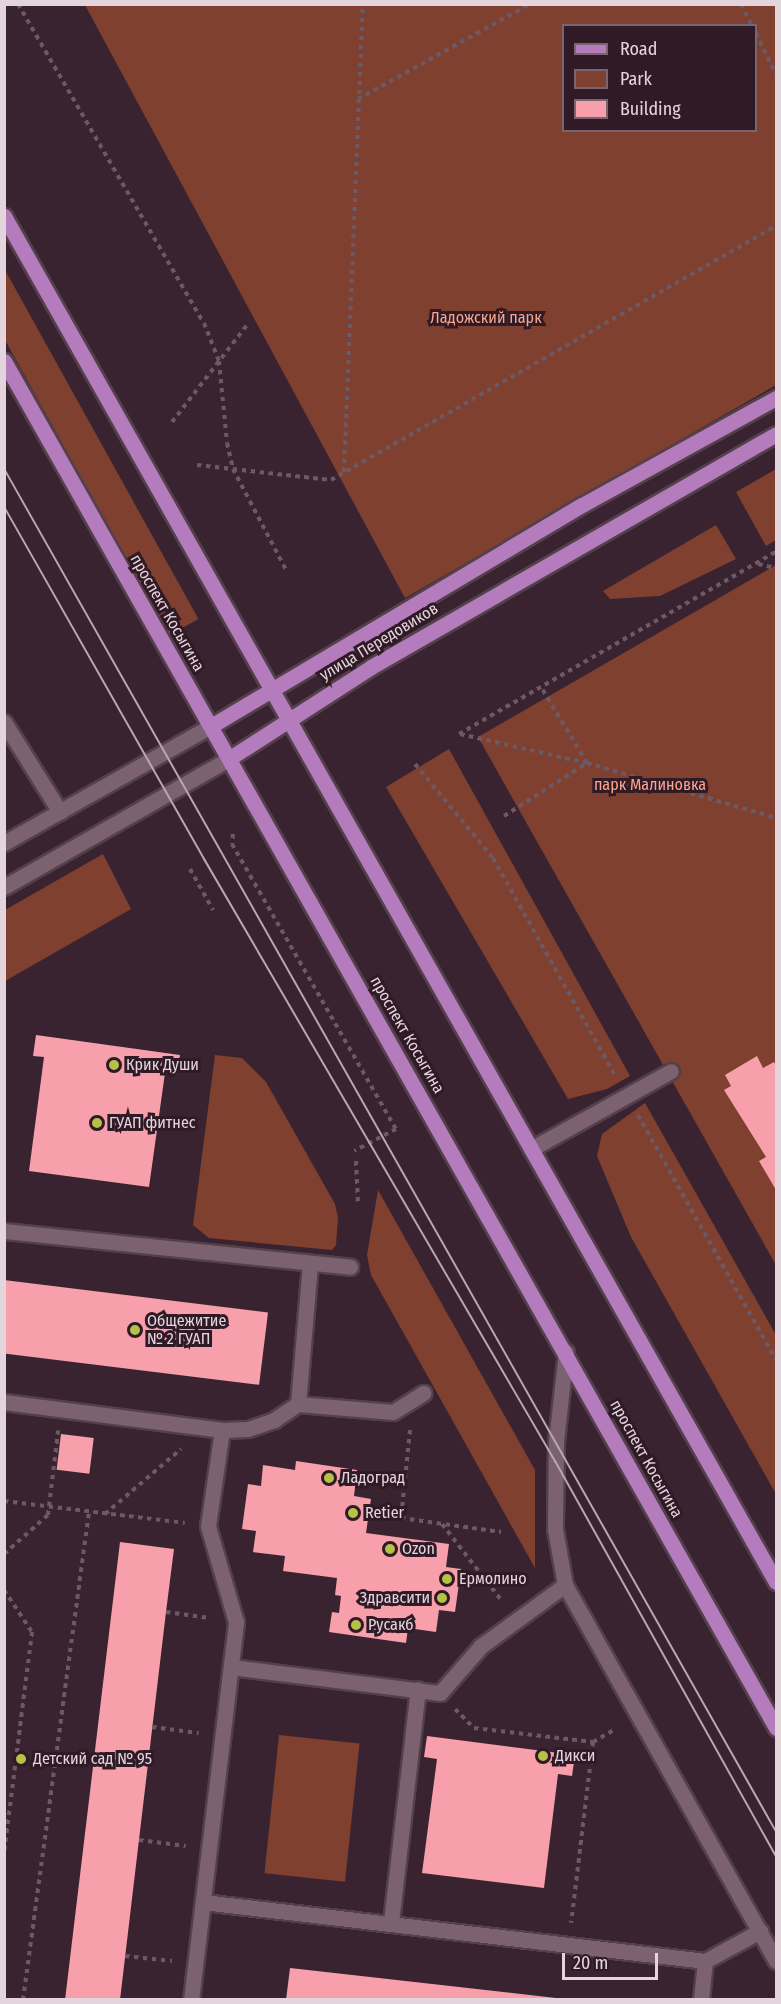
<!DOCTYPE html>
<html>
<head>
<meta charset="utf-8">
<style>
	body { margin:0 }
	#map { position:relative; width:781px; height:2004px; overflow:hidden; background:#392330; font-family:"Fira Sans Condensed",sans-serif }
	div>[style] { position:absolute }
	.green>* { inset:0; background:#7f402f; transform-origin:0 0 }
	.building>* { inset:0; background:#f7a0ac; transform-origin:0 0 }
	.path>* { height:4px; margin-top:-2px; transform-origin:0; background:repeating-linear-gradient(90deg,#6d5965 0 4.5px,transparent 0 9px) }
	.roads { filter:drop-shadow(2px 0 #53404b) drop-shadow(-2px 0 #53404b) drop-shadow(0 2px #53404b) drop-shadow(0 -2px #53404b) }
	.minor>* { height:15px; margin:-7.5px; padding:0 7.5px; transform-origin:7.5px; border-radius:7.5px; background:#7c6270 }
	.major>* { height:15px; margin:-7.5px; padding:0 7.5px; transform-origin:7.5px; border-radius:7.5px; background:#b57cbd }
	.tram>* { height:1.5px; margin:-0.75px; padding:0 0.75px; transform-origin:0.75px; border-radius:0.75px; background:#b8a7b0 }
	.dots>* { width:16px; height:16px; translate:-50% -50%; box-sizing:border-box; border:3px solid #2f1a26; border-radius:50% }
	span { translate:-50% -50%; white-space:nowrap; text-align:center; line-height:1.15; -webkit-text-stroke:6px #2f1a26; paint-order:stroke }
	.park-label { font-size:16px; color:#fba58d }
	.street-label { font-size:16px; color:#e4d5dd }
	.poi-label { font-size:16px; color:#e4d5dd }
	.left { translate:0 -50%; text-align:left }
	.right { translate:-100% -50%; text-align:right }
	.frame { position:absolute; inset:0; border:6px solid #e4d5dd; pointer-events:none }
	.legend { position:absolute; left:562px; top:24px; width:195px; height:108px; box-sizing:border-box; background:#2f1a26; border:2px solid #77656f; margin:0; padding:8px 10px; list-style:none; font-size:18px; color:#e4d5dd }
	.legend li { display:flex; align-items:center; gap:12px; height:30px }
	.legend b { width:30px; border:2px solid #77656f }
	.scale { position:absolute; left:562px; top:1953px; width:96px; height:27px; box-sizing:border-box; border:3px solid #e4d5dd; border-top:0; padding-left:8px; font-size:18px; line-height:21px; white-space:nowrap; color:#e4d5dd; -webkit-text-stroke:4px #2f1a26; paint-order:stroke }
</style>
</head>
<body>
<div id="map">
	<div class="green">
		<div style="clip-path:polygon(evenodd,85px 5px,776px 5px,776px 385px,405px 598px,85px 5px,564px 26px,756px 26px,756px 130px,564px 130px,564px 26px)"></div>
		<div style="left:5px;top:270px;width:399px;height:34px;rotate:61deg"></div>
		<div style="clip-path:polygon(776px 469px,776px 540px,766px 546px,736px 492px)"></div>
		<div style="clip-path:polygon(716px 525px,736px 559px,660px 596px,610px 599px,603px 591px)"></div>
		<div style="clip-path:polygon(776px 565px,776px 1265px,478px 737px)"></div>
		<div style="clip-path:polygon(449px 749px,630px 1076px,607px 1089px,568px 1099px,386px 787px)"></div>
		<div style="clip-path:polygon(103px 854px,131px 909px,5px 981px,5px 910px)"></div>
		<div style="clip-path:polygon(215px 1055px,242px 1058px,266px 1082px,335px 1204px,338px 1218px,336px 1245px,332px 1250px,209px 1238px,193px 1225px)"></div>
		<div style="clip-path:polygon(645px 1103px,776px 1335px,776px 1494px,631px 1237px,597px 1156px,602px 1134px)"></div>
		<div style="clip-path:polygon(378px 1190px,535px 1470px,535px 1568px,371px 1275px,367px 1255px)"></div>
		<div style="left:279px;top:1735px;width:81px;height:139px;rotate:6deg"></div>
	</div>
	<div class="building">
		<div style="clip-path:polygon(36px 1035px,180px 1055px,177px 1075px,165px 1073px,149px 1187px,29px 1171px,44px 1057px,33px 1056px)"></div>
		<div style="clip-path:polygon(757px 1056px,763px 1068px,774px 1062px,776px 1066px,776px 1190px,759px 1161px,766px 1157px,724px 1090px,731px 1086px,725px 1075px)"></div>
		<div style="left:4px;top:1280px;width:266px;height:73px;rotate:7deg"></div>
		<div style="left:61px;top:1434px;width:33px;height:36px;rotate:7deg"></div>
		<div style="clip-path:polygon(296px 1461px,357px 1470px,354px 1496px,371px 1499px,366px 1533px,449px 1544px,446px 1567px,461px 1569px,455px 1612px,439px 1610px,436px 1632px,408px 1628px,406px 1643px,329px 1632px,332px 1612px,339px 1613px,341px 1596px,335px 1595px,337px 1578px,283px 1571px,285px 1556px,253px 1552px,256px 1531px,242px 1529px,248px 1484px,261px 1486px,263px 1465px,295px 1470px)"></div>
		<div style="clip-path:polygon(120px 1542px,174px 1549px,166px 1612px,120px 2000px,65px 2000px)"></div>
		<div style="clip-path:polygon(427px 1736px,575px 1755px,572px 1776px,558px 1774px,544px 1888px,422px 1873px,437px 1759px,424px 1757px)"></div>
		<div style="clip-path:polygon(290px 1968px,556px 1998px,556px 2000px,286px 2000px)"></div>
	</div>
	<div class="path">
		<div style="left:18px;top:4px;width:369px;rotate:59.8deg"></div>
		<div style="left:204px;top:323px;width:41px;rotate:68.5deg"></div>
		<div style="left:219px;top:361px;width:82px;rotate:84.4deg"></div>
		<div style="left:227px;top:443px;width:27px;rotate:77deg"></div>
		<div style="left:233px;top:469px;width:114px;rotate:62.3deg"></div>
		<div style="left:741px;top:4px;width:25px;rotate:63deg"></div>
		<div style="left:756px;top:33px;width:47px;rotate:64.5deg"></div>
		<div style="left:358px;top:99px;width:196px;rotate:-28.9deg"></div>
		<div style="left:172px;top:422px;width:123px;rotate:-52.3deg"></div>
		<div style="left:197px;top:465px;width:135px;rotate:6.4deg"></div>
		<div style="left:331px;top:480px;width:512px;rotate:-29.72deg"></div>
		<div style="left:344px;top:472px;width:468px;rotate:-87.7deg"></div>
		<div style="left:758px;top:564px;width:18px;rotate:13deg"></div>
		<div style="left:459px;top:734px;width:366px;rotate:-29.9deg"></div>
		<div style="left:460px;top:734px;width:130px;rotate:12.9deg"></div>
		<div style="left:587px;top:763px;width:197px;rotate:16.2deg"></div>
		<div style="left:415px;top:764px;width:122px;rotate:50.3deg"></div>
		<div style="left:493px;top:858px;width:249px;rotate:60.7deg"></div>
		<div style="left:504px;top:816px;width:98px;rotate:-32.6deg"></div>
		<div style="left:587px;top:763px;width:89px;rotate:-121.2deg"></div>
		<div style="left:233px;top:834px;width:10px;rotate:96deg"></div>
		<div style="left:232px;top:844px;width:329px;rotate:60.1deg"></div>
		<div style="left:396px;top:1129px;width:47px;rotate:152.4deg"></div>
		<div style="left:190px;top:869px;width:47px;rotate:60.7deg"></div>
		<div style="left:638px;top:1115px;width:281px;rotate:60.6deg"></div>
		<div style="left:356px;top:1161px;width:42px;rotate:87.3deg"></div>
		<div style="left:410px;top:1430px;width:88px;rotate:95.8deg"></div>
		<div style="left:401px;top:1518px;width:101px;rotate:8deg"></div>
		<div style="left:4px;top:1501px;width:182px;rotate:6.9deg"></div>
		<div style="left:105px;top:1514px;width:100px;rotate:-40.5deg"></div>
		<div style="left:442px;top:1524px;width:98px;rotate:52.1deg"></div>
		<div style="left:4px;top:1554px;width:59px;rotate:-41.6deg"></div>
		<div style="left:48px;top:1515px;width:85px;rotate:-83.2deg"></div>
		<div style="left:4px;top:1590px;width:50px;rotate:56.3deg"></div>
		<div style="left:32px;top:1632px;width:223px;rotate:97.2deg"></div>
		<div style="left:166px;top:1612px;width:44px;rotate:7.8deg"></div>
		<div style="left:455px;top:1709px;width:27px;rotate:45deg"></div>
		<div style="left:474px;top:1728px;width:120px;rotate:6.7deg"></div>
		<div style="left:593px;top:1742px;width:182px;rotate:96.9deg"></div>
		<div style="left:152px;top:1727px;width:47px;rotate:7.3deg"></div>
		<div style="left:593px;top:1742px;width:24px;rotate:-30deg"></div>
		<div style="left:139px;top:1840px;width:47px;rotate:7.3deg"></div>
		<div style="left:125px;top:1956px;width:47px;rotate:6.1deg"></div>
		<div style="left:23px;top:2000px;width:492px;rotate:-82.3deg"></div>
	</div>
	<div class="roads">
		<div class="minor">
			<div style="left:4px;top:722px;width:106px;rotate:58.1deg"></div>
			<div style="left:4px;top:843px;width:238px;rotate:-29.5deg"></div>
			<div style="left:4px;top:887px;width:260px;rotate:-29.7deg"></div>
			<div style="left:531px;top:1149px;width:160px;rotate:-29.1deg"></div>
			<div style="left:4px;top:1231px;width:348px;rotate:5.9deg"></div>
			<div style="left:566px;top:1352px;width:90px;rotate:96.4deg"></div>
			<div style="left:556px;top:1441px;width:88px;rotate:90.7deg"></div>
			<div style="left:555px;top:1529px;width:57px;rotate:79.9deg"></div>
			<div style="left:565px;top:1585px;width:431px;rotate:60.7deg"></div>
			<div style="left:4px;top:1402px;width:220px;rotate:7.3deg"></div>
			<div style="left:222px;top:1430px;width:26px;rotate:-2deg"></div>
			<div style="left:248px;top:1429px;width:28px;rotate:-19deg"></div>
			<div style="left:274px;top:1420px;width:29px;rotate:-34deg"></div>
			<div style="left:298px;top:1404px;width:95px;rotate:4.8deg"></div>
			<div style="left:393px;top:1412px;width:36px;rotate:-32deg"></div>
			<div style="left:298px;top:1404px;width:140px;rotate:-85.1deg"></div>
			<div style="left:231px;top:1667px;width:211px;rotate:7.1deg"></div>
			<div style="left:440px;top:1693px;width:62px;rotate:-48.9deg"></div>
			<div style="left:481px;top:1646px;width:104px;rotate:-36deg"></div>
			<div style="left:203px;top:1902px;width:505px;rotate:6.7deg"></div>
			<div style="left:705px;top:1961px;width:39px;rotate:96deg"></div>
			<div style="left:391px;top:1922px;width:234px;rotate:-83.4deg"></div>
			<div style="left:705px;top:1961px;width:63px;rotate:-28.6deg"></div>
			<div style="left:191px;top:2000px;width:381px;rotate:-83.2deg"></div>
			<div style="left:236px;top:1622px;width:100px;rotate:-106.3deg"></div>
			<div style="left:208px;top:1526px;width:97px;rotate:-81.7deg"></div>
		</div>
		<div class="major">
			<div style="left:4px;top:216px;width:1569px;rotate:60.53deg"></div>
			<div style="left:4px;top:361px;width:1570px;rotate:60.54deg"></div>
			<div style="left:211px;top:726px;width:432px;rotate:-30.8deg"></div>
			<div style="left:582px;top:505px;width:222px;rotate:-28.9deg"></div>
			<div style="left:230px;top:758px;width:168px;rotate:-32.8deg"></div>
			<div style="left:371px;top:667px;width:467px;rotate:-29.9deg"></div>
		</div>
	</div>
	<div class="tram">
		<div style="left:4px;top:468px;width:1566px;rotate:60.47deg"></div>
		<div style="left:4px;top:506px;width:407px;rotate:60.4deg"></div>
		<div style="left:205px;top:860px;width:697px;rotate:59.76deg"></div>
		<div style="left:556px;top:1462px;width:451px;rotate:60.8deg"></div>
	</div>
	<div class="dots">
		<div style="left:114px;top:1065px;background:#b7c147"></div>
		<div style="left:97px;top:1123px;background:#b7c147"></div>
		<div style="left:135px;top:1330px;background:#b7c147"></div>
		<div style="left:329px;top:1478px;background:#b7c147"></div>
		<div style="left:353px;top:1513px;background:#b7c147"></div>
		<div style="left:390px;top:1549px;background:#b7c147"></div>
		<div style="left:447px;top:1579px;background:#b7c147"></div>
		<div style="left:442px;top:1598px;background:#b7c147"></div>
		<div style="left:356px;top:1625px;background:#b7c147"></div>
		<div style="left:543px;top:1756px;background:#b7c147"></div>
		<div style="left:21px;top:1759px;background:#b7c147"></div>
	</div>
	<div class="park-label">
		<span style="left:486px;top:318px">Ладожский парк</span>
		<span style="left:650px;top:785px">парк Малиновка</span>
	</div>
	<div class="street-label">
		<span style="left:167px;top:613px;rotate:60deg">проспект Косыгина</span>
		<span style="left:379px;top:642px;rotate:-31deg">улица Передовиков</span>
		<span style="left:407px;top:1035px;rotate:60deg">проспект Косыгина</span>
		<span style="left:646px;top:1459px;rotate:61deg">проспект Косыгина</span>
	</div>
	<div class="poi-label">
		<span class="left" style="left:126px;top:1065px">Крик Души</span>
		<span class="left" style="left:109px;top:1123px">ГУАП фитнес</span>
		<span class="left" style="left:147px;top:1330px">Общежитие<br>№ 2 ГУАП</span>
		<span class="left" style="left:341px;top:1478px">Ладоград</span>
		<span class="left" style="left:365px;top:1513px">Retier</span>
		<span class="left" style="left:402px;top:1549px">Ozon</span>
		<span class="left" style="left:459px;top:1579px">Ермолино</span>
		<span class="right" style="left:430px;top:1598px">Здравсити</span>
		<span class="left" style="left:368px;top:1625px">Русакб</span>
		<span class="left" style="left:555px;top:1756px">Дикси</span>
		<span class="left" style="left:33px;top:1759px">Детский сад № 95</span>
	</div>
	<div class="frame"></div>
	<ul class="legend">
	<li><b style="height:8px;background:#b57cbd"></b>Road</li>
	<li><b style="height:16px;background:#7f402f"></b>Park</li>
	<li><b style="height:16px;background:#f7a0ac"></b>Building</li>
	</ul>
	<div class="scale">20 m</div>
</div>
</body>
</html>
